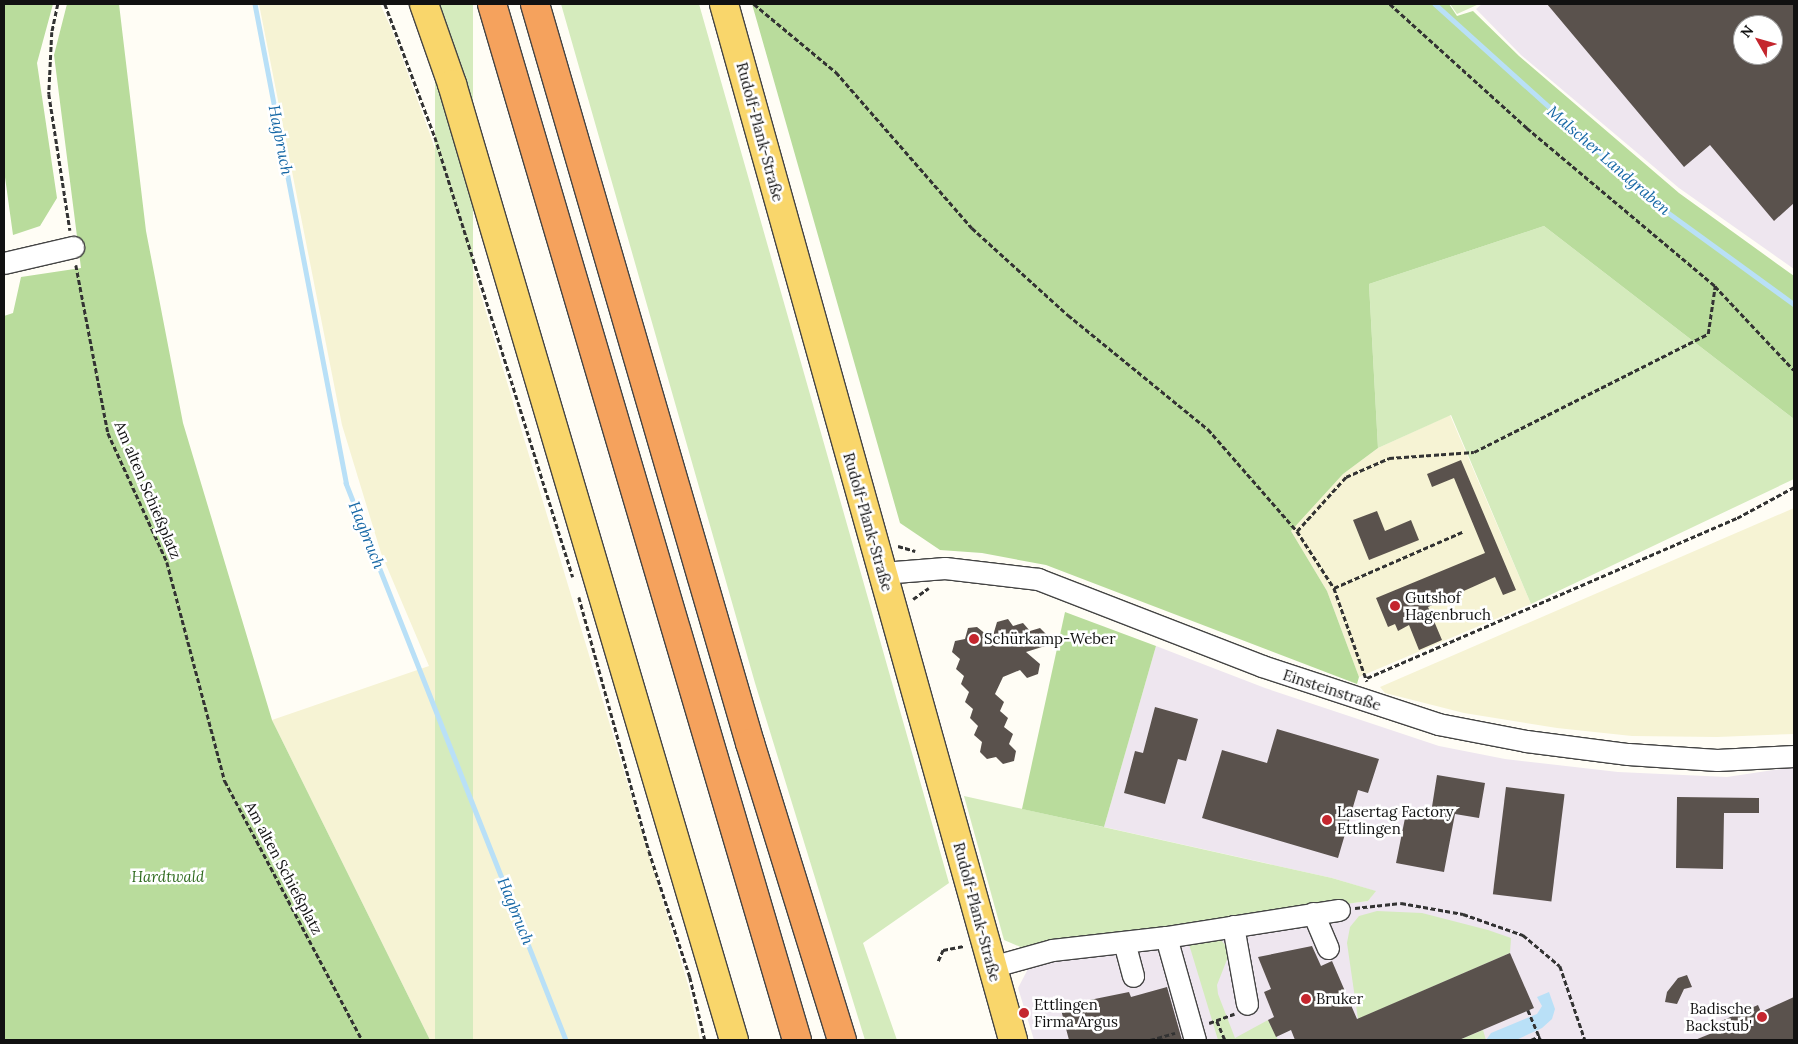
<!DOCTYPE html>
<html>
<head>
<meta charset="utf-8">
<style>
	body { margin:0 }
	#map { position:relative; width:1798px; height:1044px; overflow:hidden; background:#fffdf5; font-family:Lora,serif }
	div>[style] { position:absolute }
	.industrial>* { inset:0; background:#eee6ef }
	.farmland>* { inset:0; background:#f6f3d4 }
	.green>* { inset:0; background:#d5ebbd; transform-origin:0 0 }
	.forest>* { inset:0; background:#b9dc9c }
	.water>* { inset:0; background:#b9e0f7 }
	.stream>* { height:4.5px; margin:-2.25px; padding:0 2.25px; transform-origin:2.25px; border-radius:2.25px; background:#b9e0f7 }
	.building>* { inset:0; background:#5a524d; transform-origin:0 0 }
	.path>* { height:2.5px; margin-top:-1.25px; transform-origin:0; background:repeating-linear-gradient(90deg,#333 0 5px,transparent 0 7.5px) }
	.roads { filter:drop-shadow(1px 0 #444) drop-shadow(-1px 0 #444) drop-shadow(0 1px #444) drop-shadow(0 -1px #444) }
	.minor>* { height:21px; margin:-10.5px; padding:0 10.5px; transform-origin:10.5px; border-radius:10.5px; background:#fff }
	.major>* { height:28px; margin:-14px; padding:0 14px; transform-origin:14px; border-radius:14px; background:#f9d66b }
	.highway>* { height:28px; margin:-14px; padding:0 14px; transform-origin:14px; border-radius:14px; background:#f5a25d }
	.dots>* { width:14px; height:14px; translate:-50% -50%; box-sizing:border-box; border:2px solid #fff; border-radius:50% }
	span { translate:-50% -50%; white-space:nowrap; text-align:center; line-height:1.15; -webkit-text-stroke:5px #fff; paint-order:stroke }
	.street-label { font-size:15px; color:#111 }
	.poi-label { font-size:15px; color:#111 }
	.left { translate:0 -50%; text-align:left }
	.right { translate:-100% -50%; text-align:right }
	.park-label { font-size:15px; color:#2f6b1f; font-style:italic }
	.water-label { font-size:16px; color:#1768a6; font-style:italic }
	.frame { position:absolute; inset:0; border:5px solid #111; pointer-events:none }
	.north { position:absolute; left:1733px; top:15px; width:50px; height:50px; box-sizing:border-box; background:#fff; border:1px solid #a0a0a0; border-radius:50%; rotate:308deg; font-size:14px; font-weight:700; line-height:20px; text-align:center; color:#111 }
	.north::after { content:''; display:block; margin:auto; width:18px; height:22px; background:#c4262e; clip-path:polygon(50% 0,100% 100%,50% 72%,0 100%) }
</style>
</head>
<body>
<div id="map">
	<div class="industrial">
		<div style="clip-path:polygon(evenodd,1482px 4px,1794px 4px,1794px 269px,1679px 188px,1521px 55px,1476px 9px,1482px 4px,1743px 25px,1773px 25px,1773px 55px,1743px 55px,1743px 25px)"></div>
		<div style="clip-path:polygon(1156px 646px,1265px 688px,1439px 746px,1505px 759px,1618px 772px,1727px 777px,1794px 767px,1794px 1040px,1034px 1040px,1018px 988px,1029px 967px,1209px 921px,1368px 901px,1375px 891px,1332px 878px,1104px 827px)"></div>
	</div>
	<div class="farmland">
		<div style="clip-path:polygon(259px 4px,380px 4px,392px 30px,431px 137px,477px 282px,689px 988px,700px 1040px,430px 1040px,272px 720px,429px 666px,381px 553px,342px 425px)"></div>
		<div style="clip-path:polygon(1450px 415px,1531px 604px,1359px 677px,1327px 591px,1291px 531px,1343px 474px,1378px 448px)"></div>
		<div style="clip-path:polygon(1794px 508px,1794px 734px,1717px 737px,1632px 736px,1557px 728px,1464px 713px,1385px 693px,1380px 687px)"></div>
	</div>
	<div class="green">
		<div style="left:435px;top:4px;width:38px;height:1081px"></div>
		<div style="clip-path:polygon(561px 4px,699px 4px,949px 883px,863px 943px,897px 1040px,865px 1040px,755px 683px)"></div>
		<div style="clip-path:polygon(1450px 4px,1479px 4px,1457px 14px)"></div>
		<div style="clip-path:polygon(1544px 226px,1794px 419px,1794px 479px,1531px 604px,1451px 415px,1378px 448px,1369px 284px)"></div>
		<div style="clip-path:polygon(964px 796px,1332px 878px,1376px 891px,1368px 901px,1023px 948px,1004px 940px)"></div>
		<div style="clip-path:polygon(1377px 911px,1422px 913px,1488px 930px,1511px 938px,1510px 953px,1358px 1019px,1347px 943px,1350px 927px,1359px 916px)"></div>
		<div style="clip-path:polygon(1220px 939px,1227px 947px,1228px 957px,1217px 985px,1218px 994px,1235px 1038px,1268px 1020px,1278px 1040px,1218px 1040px,1188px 941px)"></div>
		<div style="clip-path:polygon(1483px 1030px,1486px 1040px,1459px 1040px)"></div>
	</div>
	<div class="forest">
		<div style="clip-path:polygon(4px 4px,53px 4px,37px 63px,57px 198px,40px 226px,13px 235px,4px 170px)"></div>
		<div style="clip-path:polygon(67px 4px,119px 4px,146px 231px,183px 423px,272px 720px,430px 1040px,4px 1040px,4px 316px,13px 313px,21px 277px,81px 268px,54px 55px)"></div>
		<div style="clip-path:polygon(752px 4px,1449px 4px,1457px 16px,1473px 11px,1519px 56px,1679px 193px,1794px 276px,1794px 419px,1544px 226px,1369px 284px,1378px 448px,1343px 474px,1291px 531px,1327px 591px,1359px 677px,1357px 684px,1046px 565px,982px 553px,940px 550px,900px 523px)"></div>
		<div style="clip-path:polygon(1065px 612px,1156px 646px,1104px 827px,1022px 809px)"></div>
	</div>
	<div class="water">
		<div style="clip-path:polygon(1549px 992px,1555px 1009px,1552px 1019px,1542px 1028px,1516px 1040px,1486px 1040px,1491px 1033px,1537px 1014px,1542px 1006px,1537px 997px)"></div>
	</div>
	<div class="stream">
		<div style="left:255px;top:4px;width:488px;rotate:79.2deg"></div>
		<div style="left:346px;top:483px;width:599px;rotate:68.45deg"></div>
		<div style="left:1435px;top:4px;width:302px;rotate:42deg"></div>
		<div style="left:1659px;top:206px;width:167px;rotate:36deg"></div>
	</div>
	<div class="building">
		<div style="clip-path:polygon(evenodd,1547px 4px,1794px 4px,1794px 203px,1774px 221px,1710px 145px,1684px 167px,1547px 4px,1743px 25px,1773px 25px,1773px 55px,1743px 55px,1743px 25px)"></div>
		<div style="clip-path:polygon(1461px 460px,1516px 590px,1503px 595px,1495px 577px,1428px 607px,1442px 640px,1419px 650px,1409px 625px,1398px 631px,1395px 624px,1388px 627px,1376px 598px,1485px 553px,1454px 478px,1432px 487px,1427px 474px)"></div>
		<div style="clip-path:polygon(1377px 511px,1385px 531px,1411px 520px,1419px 540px,1369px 560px,1353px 520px)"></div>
		<div style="clip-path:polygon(1008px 619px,1013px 626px,1023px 623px,1030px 631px,1040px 628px,1048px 636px,1045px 646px,1026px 652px,1040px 664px,1038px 674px,1027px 678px,1020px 670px,1003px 677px,995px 694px,1004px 702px,1000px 711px,1008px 718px,1004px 727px,1013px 734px,1009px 744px,1016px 751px,1014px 761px,1003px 764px,996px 757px,987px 759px,980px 752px,982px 742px,974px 735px,978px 726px,970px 718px,973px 709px,965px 702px,969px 692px,961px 684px,964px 676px,956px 669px,960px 659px,952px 652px,955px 641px,965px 639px,968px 628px,977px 627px,992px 639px,997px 622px)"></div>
		<div style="clip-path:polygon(1155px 707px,1198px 719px,1186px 761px,1178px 759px,1165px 804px,1124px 793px,1135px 751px,1143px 753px)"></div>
		<div style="clip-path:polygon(1277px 729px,1379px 759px,1368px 793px,1358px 790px,1338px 858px,1202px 818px,1222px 750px,1267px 763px)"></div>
		<div style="clip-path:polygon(1437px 775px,1485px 783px,1479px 818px,1455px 814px,1444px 872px,1396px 863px,1407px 808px,1431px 813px)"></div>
		<div style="left:1506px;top:787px;width:59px;height:108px;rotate:7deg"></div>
		<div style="clip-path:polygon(1677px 797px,1759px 798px,1759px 813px,1724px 813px,1723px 869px,1676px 868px)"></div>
		<div style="clip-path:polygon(1312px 946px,1321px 966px,1332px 961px,1357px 1019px,1510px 953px,1534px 1008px,1459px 1040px,1295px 1040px,1291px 1030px,1276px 1037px,1268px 1020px,1274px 1017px,1264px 992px,1271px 989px,1258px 957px)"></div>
		<div style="clip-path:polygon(1687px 975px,1692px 987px,1684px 989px,1677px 1004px,1665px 1002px,1667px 992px,1678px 978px)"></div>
		<div style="clip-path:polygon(1167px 987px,1182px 1040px,1069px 1040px,1060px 1006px,1129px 992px,1131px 997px)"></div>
		<div style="clip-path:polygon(1794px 997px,1794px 1040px,1695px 1040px,1722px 1029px,1719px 1022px,1758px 1005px,1761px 1012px)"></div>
	</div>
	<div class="path">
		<div style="left:58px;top:4px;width:29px;rotate:102deg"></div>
		<div style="left:52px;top:32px;width:62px;rotate:92.8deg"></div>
		<div style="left:49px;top:94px;width:138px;rotate:81.2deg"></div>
		<div style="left:385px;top:4px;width:142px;rotate:69.4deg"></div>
		<div style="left:435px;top:137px;width:461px;rotate:72.6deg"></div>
		<div style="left:754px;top:4px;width:107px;rotate:39.7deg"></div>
		<div style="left:836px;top:72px;width:207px;rotate:48.9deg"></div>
		<div style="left:972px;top:228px;width:130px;rotate:42.2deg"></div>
		<div style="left:1068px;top:315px;width:181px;rotate:39.2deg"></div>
		<div style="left:1208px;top:429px;width:135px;rotate:48.9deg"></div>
		<div style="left:1297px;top:531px;width:68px;rotate:57deg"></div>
		<div style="left:1334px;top:588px;width:99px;rotate:70.5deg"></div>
		<div style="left:1390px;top:4px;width:185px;rotate:42.1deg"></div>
		<div style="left:1527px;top:128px;width:246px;rotate:40deg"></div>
		<div style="left:1715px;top:286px;width:115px;rotate:46.8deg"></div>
		<div style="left:76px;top:265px;width:171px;rotate:79.2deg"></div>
		<div style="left:108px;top:433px;width:142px;rotate:65.4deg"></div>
		<div style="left:167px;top:562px;width:227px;rotate:75.2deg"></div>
		<div style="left:225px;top:781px;width:293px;rotate:62.1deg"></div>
		<div style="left:1297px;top:531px;width:73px;rotate:-47.8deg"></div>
		<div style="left:1346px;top:477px;width:47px;rotate:-23.8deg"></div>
		<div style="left:1389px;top:458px;width:85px;rotate:-4deg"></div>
		<div style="left:1474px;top:452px;width:262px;rotate:-26.8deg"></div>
		<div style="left:1708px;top:334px;width:49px;rotate:-81.7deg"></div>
		<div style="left:898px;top:546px;width:18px;rotate:16deg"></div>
		<div style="left:1334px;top:588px;width:140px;rotate:-23.6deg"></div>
		<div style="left:579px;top:597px;width:263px;rotate:74.6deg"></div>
		<div style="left:649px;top:851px;width:133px;rotate:72deg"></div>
		<div style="left:690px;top:977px;width:65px;rotate:76.6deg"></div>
		<div style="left:913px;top:599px;width:19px;rotate:-35deg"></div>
		<div style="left:1367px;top:678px;width:403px;rotate:-23.4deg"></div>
		<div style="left:1737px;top:518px;width:65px;rotate:-28.5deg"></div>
		<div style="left:1355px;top:908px;width:46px;rotate:-6.2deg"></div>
		<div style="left:1401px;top:903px;width:63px;rotate:10.1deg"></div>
		<div style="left:1463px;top:914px;width:64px;rotate:19.3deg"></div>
		<div style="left:1523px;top:935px;width:48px;rotate:40deg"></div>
		<div style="left:1560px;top:966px;width:78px;rotate:71.3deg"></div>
		<div style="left:938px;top:961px;width:12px;rotate:-66deg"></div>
		<div style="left:943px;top:950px;width:21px;rotate:-11deg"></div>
		<div style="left:1528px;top:1010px;width:33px;rotate:67deg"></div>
		<div style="left:1217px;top:1021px;width:21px;rotate:67deg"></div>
		<div style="left:1209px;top:1023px;width:27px;rotate:-20deg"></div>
		<div style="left:1150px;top:1040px;width:26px;rotate:-16deg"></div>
		<div style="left:1531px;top:1040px;width:10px;rotate:-24deg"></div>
	</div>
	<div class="roads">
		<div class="minor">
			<div style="left:4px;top:263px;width:71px;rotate:-13.1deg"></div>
			<div style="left:882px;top:573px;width:63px;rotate:-4.5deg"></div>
			<div style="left:945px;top:568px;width:94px;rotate:6.7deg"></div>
			<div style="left:1038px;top:579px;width:240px;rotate:21.2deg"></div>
			<div style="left:1262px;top:666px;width:185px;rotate:18.2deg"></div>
			<div style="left:1438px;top:724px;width:90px;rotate:10.9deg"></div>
			<div style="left:1526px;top:741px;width:103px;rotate:7.3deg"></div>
			<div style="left:1628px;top:754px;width:89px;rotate:3.9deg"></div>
			<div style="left:1717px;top:760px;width:77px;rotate:-3deg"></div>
			<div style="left:1313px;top:913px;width:38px;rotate:67deg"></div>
			<div style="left:1233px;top:926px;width:79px;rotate:79.8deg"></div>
			<div style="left:1166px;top:937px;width:107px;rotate:74.3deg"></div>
			<div style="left:1124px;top:942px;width:35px;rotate:75deg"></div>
			<div style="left:991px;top:967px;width:63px;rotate:-15.6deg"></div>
			<div style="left:1052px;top:950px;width:115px;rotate:-6.5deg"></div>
			<div style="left:1166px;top:937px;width:175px;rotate:-8.9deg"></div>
		</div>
		<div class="major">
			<div style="left:424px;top:4px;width:85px;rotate:70.7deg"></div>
			<div style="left:452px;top:84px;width:997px;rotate:73.57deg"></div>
			<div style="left:724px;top:4px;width:1076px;rotate:74.41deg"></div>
		</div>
		<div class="highway">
			<div style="left:492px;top:4px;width:1080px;rotate:73.6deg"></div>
			<div style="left:535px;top:4px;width:770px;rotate:73.78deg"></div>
			<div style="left:750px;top:743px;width:311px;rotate:72.8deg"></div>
		</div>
	</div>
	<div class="dots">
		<div style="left:1395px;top:606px;background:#c4262e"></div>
		<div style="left:974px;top:639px;background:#c4262e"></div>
		<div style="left:1327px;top:820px;background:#c4262e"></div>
		<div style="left:1306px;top:999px;background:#c4262e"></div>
		<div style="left:1024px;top:1013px;background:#c4262e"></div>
		<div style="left:1762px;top:1017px;background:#c4262e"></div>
	</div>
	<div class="street-label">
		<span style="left:760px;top:132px;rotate:75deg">Rudolf-Plank-Straße</span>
		<span style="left:148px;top:490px;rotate:67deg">Am alten Schießplatz</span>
		<span style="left:868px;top:522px;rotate:74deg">Rudolf-Plank-Straße</span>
		<span style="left:1332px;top:690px;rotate:18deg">Einsteinstraße</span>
		<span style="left:284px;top:868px;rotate:62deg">Am alten Schießplatz</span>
		<span style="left:977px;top:912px;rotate:75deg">Rudolf-Plank-Straße</span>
	</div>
	<div class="poi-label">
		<span class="left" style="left:1405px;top:606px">Gutshof<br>Hagenbruch</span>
		<span class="left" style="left:984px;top:639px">Schürkamp-Weber</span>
		<span class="left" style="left:1337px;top:820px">Lasertag Factory<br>Ettlingen</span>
		<span class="left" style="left:1316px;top:999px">Bruker</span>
		<span class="left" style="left:1034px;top:1013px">Ettlingen<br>Firma Argus</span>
		<span class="right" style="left:1752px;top:1017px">Badische<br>Backstub'</span>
	</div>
	<div class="park-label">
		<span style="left:168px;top:877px">Hardtwald</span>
	</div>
	<div class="water-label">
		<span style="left:281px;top:140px;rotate:79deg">Hagbruch</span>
		<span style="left:1609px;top:160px;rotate:41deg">Malscher Landgraben</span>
		<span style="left:367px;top:535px;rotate:68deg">Hagbruch</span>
		<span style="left:516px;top:911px;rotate:68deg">Hagbruch</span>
	</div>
	<div class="frame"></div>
	<div class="north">N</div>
</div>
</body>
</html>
